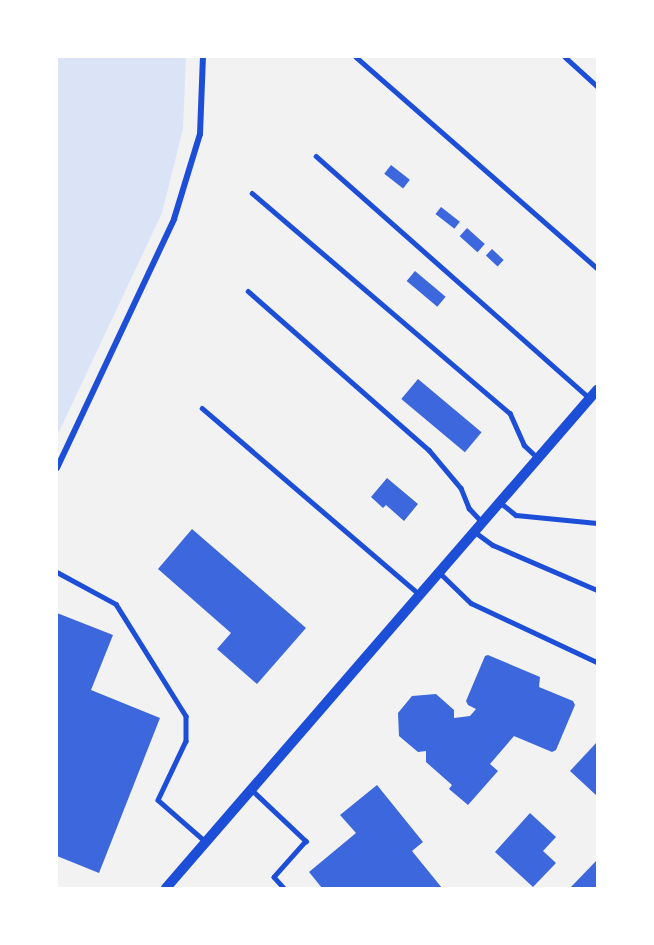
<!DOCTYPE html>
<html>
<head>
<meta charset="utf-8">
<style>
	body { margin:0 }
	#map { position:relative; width:654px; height:945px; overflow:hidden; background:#f2f2f2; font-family:Georgia,serif }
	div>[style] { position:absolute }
	.green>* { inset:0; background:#dbe4f7 }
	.building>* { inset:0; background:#3d67dc; transform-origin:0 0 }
	.service>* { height:4.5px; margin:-2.25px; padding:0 2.25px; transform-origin:2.25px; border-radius:2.25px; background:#1d4ed8 }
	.minor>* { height:6px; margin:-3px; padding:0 3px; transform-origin:3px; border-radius:3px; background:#1d4ed8 }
	.tertiary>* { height:10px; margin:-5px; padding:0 5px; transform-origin:5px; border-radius:5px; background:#1d4ed8 }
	span { translate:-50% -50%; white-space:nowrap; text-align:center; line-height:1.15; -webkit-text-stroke:5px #fff; paint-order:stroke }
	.frame { position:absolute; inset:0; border:58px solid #fff; pointer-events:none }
</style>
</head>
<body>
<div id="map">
	<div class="green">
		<div style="clip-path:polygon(57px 57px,186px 57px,183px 129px,162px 213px,57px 436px)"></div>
	</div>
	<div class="building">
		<div style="left:391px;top:165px;width:24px;height:11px;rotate:38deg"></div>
		<div style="left:441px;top:207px;width:24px;height:9px;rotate:38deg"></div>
		<div style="left:467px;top:228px;width:24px;height:11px;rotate:42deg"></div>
		<div style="left:492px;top:249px;width:16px;height:9px;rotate:43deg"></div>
		<div style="left:415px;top:271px;width:40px;height:13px;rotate:40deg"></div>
		<div style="left:418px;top:379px;width:83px;height:26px;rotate:40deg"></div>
		<div style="clip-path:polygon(387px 478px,418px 504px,404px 521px,386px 505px,383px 508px,371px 497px)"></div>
		<div style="clip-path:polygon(192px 529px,306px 628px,257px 684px,217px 649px,231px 633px,158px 569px)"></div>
		<div style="clip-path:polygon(57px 613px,113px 635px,91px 690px,160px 718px,99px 873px,57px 856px)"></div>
		<div style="clip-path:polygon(488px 655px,540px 677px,539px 687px,573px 701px,575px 705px,556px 750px,552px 752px,514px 736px,490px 764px,498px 771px,468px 805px,449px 789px,452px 785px,426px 762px,426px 751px,418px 752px,399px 736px,398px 713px,412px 696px,436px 694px,454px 710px,454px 718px,470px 716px,476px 709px,468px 705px,466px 701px,485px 656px)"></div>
		<div style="clip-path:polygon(597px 742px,597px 796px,570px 771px)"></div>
		<div style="clip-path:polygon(377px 785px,423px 842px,412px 851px,442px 888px,322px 888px,309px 872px,356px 833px,340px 815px)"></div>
		<div style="clip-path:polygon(530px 813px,556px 837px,543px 851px,556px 863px,533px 887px,495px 852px)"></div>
		<div style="clip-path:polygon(597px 860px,597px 888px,570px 888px)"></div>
	</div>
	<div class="service">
		<div style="left:356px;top:57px;width:320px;rotate:41.2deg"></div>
		<div style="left:565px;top:57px;width:43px;rotate:42.2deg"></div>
		<div style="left:316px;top:156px;width:366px;rotate:41.5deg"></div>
		<div style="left:252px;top:193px;width:339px;rotate:40.5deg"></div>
		<div style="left:510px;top:413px;width:35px;rotate:66deg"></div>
		<div style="left:524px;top:445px;width:19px;rotate:43deg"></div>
		<div style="left:248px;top:291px;width:241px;rotate:41.3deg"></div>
		<div style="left:429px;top:450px;width:50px;rotate:49.9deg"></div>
		<div style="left:461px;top:488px;width:22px;rotate:68deg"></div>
		<div style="left:469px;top:508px;width:18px;rotate:47deg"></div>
		<div style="left:202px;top:408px;width:286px;rotate:40.6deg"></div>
		<div style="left:501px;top:503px;width:19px;rotate:39deg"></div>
		<div style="left:516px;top:515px;width:81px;rotate:5.6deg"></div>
		<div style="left:475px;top:532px;width:22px;rotate:36deg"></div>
		<div style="left:493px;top:545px;width:113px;rotate:23.4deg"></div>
		<div style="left:57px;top:572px;width:67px;rotate:28.5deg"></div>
		<div style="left:116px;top:604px;width:132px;rotate:58deg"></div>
		<div style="left:186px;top:716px;width:25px;rotate:90deg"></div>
		<div style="left:186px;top:741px;width:65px;rotate:115.4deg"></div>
		<div style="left:158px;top:800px;width:64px;rotate:41.2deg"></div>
		<div style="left:440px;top:573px;width:43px;rotate:44.1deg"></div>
		<div style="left:471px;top:603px;width:139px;rotate:25.1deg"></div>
		<div style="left:251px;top:789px;width:76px;rotate:43.4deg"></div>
		<div style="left:306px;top:841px;width:48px;rotate:131.6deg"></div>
		<div style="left:274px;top:877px;width:15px;rotate:48deg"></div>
	</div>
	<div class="minor">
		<div style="left:57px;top:468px;width:275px;rotate:-64.8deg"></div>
		<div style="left:174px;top:219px;width:89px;rotate:-73deg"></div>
		<div style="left:200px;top:134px;width:77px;rotate:-87.8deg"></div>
	</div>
	<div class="tertiary">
		<div style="left:166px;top:888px;width:659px;rotate:-49.13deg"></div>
	</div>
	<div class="frame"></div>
</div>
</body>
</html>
